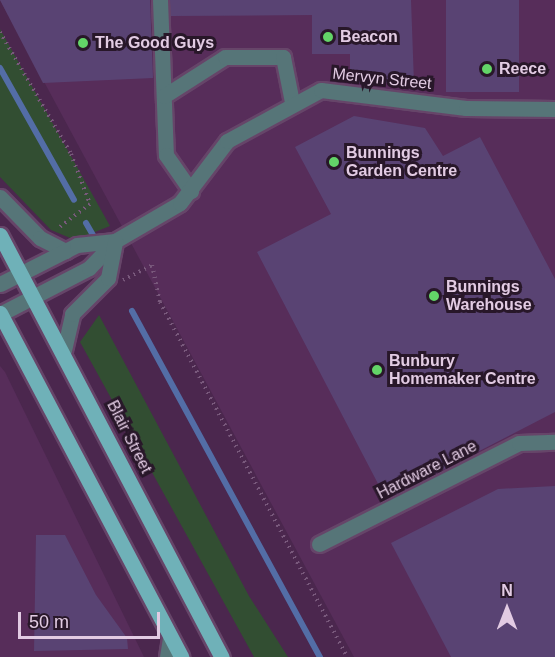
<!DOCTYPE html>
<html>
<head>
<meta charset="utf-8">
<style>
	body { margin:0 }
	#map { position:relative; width:555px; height:657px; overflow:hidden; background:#4b274e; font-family:Arial,sans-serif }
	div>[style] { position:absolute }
	.built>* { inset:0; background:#572d5a }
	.green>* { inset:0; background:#324e32 }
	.stream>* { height:6px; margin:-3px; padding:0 3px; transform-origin:3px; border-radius:3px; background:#536da6 }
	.building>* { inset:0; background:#594373; transform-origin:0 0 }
	.path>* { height:4px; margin-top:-2px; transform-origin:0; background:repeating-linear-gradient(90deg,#79597c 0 1.5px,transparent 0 6px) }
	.roads { filter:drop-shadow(2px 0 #664569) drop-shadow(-2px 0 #664569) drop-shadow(0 2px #664569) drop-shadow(0 -2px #664569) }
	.minor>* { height:15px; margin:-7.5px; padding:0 7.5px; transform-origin:7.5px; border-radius:7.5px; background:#567578 }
	.major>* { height:15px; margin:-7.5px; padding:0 7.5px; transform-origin:7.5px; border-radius:7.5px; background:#6fb1b8 }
	.dots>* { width:16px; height:16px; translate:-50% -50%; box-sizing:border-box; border:3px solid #281729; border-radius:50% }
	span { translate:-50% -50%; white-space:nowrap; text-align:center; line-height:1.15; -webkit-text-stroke:6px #281729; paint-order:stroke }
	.poi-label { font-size:16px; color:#e2cbe3; font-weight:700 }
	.left { translate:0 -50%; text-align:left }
	.street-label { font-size:16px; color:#e2cbe3 }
	.north { position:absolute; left:477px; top:579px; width:60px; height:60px; -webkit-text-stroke:4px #281729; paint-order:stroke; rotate:0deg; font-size:16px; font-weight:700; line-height:24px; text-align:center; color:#e2cbe3 }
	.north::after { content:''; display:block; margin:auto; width:21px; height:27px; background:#e2cbe3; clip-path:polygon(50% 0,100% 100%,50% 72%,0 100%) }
	.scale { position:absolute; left:18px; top:612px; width:142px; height:27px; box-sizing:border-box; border:3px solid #e2cbe3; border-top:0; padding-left:8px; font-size:18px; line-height:21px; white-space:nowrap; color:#e2cbe3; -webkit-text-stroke:4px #281729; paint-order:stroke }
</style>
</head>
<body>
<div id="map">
	<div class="built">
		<div style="clip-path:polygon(0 0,555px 0,555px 657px,354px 657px)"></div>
		<div style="clip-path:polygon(0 366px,5px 372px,144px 657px,0 657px)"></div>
	</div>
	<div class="green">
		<div style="clip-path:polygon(0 29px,110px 226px,75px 240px,51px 230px,0 177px)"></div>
		<div style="clip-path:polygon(99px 315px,249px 596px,288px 657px,254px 657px,80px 342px)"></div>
	</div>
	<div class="stream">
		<div style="left:0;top:68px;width:151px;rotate:60.7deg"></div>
		<div style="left:86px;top:223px;width:20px;rotate:60deg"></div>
		<div style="left:132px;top:311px;width:394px;rotate:61.5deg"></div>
	</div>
	<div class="building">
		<div style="clip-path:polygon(0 0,150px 0,153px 78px,43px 83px)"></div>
		<div style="clip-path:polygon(170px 0,411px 0,414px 83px,350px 83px,350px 54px,312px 54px,312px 15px,170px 16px)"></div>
		<div style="left:446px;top:0;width:73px;height:92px"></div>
		<div style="clip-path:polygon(354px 116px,425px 128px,443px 156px,480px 137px,555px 279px,555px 412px,386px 499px,257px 252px,331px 214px,295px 147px)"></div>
		<div style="clip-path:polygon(555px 486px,555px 657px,451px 657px,391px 543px,498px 489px)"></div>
		<div style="clip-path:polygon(36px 535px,65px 535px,96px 595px,127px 638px,128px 649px,34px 651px)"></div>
	</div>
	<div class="path">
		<div style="left:0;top:32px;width:141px;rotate:59.8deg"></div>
		<div style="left:71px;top:154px;width:53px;rotate:69.2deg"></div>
		<div style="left:90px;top:204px;width:41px;rotate:142.9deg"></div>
		<div style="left:123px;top:280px;width:33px;rotate:-27deg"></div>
		<div style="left:152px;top:265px;width:38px;rotate:78deg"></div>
		<div style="left:160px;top:302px;width:401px;rotate:62.2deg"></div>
	</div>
	<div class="roads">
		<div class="minor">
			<div style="left:160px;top:0;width:155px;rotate:87.8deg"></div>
			<div style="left:166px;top:155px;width:44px;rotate:55.2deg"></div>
			<div style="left:164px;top:96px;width:72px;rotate:-32.6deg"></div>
			<div style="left:225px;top:57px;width:58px"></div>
			<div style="left:283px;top:57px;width:46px;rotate:78.7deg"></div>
			<div style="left:0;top:197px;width:57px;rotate:45.7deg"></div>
			<div style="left:40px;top:238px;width:29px;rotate:27deg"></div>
			<div style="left:0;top:284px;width:86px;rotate:-26.9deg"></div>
			<div style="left:77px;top:245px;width:38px;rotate:-6deg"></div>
			<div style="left:0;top:314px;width:100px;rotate:-27.3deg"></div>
			<div style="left:89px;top:268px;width:37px;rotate:-46deg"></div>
			<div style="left:115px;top:241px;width:75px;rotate:-30.3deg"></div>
			<div style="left:180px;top:203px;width:78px;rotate:-52.8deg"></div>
			<div style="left:227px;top:141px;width:107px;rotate:-28.5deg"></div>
			<div style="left:321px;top:90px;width:146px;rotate:7.1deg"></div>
			<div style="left:466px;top:108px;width:89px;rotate:0.6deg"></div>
			<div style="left:64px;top:350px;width:37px;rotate:-77deg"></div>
			<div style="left:72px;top:314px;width:51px;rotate:-45deg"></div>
			<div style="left:108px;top:278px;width:38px;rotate:-79deg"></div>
			<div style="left:319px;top:544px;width:224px;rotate:-26.8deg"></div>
			<div style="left:519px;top:443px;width:36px;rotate:-2deg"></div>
			<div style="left:167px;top:657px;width:19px;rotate:-81deg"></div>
		</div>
		<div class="major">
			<div style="left:0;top:235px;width:477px;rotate:62.3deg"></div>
			<div style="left:0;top:313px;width:389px;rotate:62.2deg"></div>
		</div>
	</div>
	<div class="dots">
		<div style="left:328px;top:37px;background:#63d468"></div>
		<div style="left:83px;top:43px;background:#63d468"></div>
		<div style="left:487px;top:69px;background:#63d468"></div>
		<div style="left:334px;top:162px;background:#63d468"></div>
		<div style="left:434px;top:296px;background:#63d468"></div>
		<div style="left:377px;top:370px;background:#63d468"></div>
	</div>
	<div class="poi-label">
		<span class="left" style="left:340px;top:37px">Beacon</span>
		<span class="left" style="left:95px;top:43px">The Good Guys</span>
		<span class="left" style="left:499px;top:69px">Reece</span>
		<span class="left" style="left:346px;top:162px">Bunnings<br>Garden Centre</span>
		<span class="left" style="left:446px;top:296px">Bunnings<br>Warehouse</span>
		<span class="left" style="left:389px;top:370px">Bunbury<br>Homemaker Centre</span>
	</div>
	<div class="street-label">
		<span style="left:382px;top:79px;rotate:6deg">Mervyn Street</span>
		<span style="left:129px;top:437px;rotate:63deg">Blair Street</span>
		<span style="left:427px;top:470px;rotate:-27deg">Hardware Lane</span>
	</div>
	<div class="north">N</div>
	<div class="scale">50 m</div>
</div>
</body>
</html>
